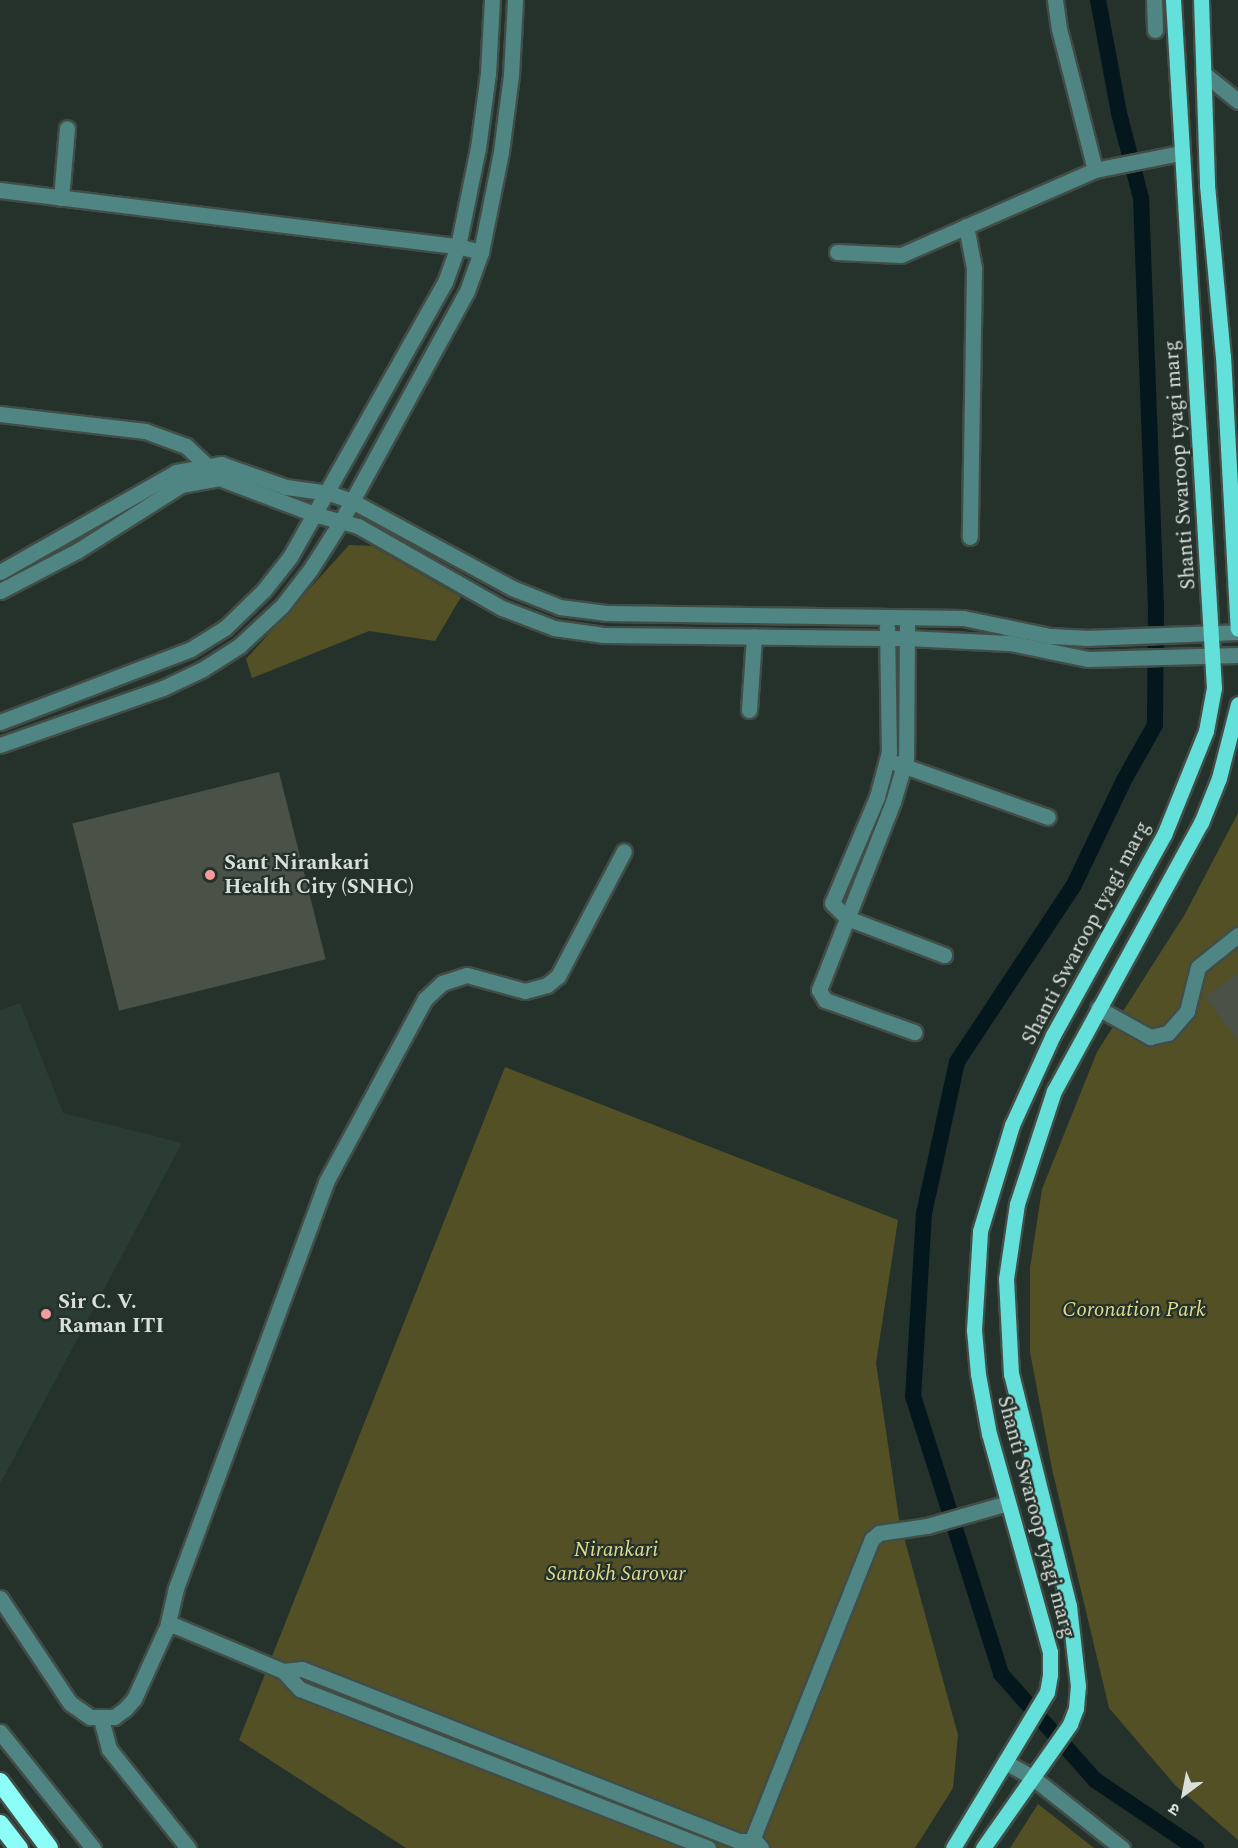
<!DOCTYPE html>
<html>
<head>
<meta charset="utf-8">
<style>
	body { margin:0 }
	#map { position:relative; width:1238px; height:1848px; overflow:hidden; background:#25312b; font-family:Spectral,"Noto Sans Devanagari",serif }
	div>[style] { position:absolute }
	.built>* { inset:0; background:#2a3c33 }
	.green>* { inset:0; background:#535025 }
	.canal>* { height:16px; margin:-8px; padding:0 8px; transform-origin:8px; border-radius:8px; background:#04171d }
	.building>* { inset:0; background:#4a5146; transform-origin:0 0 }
	.roads { filter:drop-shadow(2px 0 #424d47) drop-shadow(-2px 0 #424d47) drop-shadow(0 2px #424d47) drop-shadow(0 -2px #424d47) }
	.minor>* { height:15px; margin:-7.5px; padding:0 7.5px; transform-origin:7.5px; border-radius:7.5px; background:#4f8683 }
	.major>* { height:15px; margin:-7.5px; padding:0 7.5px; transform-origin:7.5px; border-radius:7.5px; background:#62e0d9 }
	.highway>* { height:18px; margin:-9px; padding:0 9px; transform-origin:9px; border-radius:9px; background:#8cfef7 }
	.dots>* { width:16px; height:16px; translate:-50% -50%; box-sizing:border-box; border:3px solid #25312b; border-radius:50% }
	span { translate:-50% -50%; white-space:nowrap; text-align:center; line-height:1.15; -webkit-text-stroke:4.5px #25312b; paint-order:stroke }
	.street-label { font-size:21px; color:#d9e0dc }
	.poi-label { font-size:21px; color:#d9e0dc; font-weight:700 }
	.left { translate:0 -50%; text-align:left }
	.park-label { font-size:21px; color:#e1db8b; font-style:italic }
	.north { position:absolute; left:1154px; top:1764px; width:60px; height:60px; -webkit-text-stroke:4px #25312b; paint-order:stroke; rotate:212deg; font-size:16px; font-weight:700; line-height:24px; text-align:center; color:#d9e0dc }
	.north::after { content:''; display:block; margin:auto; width:21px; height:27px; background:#d9e0dc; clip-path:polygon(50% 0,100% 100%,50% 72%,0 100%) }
</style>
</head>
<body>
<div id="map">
	<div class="built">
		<div style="clip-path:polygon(20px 1003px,63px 1113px,182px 1143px,0 1484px,0 1010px)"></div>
	</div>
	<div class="green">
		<div style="clip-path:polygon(349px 545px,372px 546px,461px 597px,435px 641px,369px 631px,252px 678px,246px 659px)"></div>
		<div style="clip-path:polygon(1238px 813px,1238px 1840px,1175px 1785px,1109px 1708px,1052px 1469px,1030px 1352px,1030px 1268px,1042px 1189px,1097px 1052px,1185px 914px)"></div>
		<div style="clip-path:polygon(505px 1067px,898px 1220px,876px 1363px,899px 1519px,958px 1735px,953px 1788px,915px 1848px,406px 1848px,239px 1740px)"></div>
		<div style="clip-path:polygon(1038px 1804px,1094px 1848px,1010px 1848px)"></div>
	</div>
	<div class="canal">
		<div style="left:1098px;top:0;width:115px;rotate:79.5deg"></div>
		<div style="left:1119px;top:113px;width:88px;rotate:75.5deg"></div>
		<div style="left:1141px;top:198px;width:406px;rotate:87.9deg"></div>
		<div style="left:1156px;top:604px;width:121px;rotate:90.5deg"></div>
		<div style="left:1155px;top:725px;width:63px;rotate:119.4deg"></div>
		<div style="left:1124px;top:780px;width:116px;rotate:115.5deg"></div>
		<div style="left:1074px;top:885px;width:212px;rotate:123.5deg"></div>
		<div style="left:957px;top:1062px;width:155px;rotate:102.3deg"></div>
		<div style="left:924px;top:1213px;width:183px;rotate:93.4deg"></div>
		<div style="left:913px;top:1396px;width:292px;rotate:72.4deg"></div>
		<div style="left:1001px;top:1674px;width:142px;rotate:48.4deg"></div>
		<div style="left:1095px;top:1780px;width:122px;rotate:34deg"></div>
	</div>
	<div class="building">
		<div style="left:279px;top:772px;width:193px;height:213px;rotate:76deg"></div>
		<div style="clip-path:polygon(1238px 973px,1238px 1041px,1205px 997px)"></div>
	</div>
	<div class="roads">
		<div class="minor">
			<div style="left:1154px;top:0;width:30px;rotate:88deg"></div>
			<div style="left:1203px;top:73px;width:45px;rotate:38.7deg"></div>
			<div style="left:1095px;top:170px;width:87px;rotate:-11.3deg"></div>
			<div style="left:0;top:190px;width:461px;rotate:7deg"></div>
			<div style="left:458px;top:246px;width:24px;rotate:15deg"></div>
			<div style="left:61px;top:198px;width:70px;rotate:-85.1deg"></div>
			<div style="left:966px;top:226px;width:43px;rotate:79.2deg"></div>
			<div style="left:974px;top:268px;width:269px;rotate:90.9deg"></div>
			<div style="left:837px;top:252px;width:64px;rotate:2.7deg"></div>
			<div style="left:901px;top:255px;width:212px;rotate:-23.7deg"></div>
			<div style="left:1095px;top:170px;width:146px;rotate:-104.3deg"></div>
			<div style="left:1059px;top:29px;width:29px;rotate:-98deg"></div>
			<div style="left:0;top:414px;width:146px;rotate:6.7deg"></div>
			<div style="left:145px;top:431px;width:44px;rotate:20.1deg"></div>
			<div style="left:186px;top:446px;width:34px;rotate:43deg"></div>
			<div style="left:0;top:572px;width:202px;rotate:-29.6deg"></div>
			<div style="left:176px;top:472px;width:46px;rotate:-10.1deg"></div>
			<div style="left:221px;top:464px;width:69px;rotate:19.5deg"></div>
			<div style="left:286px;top:487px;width:43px;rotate:7.9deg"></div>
			<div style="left:329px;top:493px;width:24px;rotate:19deg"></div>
			<div style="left:352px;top:501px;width:182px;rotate:28.5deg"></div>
			<div style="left:512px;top:588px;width:52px;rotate:21.6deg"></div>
			<div style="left:560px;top:607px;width:46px;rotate:7.4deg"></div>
			<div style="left:606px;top:613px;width:357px;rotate:0.8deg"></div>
			<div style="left:963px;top:618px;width:89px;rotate:11.7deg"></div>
			<div style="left:1050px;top:636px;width:35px;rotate:3deg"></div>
			<div style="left:1085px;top:638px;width:153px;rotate:-2.2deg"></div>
			<div style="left:0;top:591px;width:87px;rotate:-27.5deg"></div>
			<div style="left:77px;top:551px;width:123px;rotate:-32.4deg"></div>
			<div style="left:181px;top:485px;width:39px;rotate:-10deg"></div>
			<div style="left:219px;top:478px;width:105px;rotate:20.7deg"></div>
			<div style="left:317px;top:515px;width:42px;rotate:15deg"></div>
			<div style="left:358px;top:526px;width:166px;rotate:29.7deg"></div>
			<div style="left:502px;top:608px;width:56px;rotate:21deg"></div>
			<div style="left:554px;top:628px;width:50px;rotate:8deg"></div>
			<div style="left:604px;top:635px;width:303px;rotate:0.6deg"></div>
			<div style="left:907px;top:638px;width:103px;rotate:2.8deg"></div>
			<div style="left:1010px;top:643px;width:80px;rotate:11.6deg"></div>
			<div style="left:1088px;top:659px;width:150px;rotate:-1.5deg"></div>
			<div style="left:887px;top:627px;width:125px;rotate:89.1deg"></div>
			<div style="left:889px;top:752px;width:47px;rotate:104.9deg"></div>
			<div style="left:877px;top:797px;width:115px;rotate:113deg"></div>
			<div style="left:832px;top:903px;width:21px;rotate:45deg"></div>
			<div style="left:847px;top:918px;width:104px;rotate:20.9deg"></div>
			<div style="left:907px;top:627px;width:131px;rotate:90.4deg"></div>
			<div style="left:906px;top:758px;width:46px;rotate:106.5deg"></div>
			<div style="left:893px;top:802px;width:202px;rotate:111.5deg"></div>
			<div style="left:819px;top:990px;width:12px;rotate:59deg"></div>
			<div style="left:825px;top:1000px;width:95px;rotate:19.8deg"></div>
			<div style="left:749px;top:710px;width:74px;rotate:-86.1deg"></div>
			<div style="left:0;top:722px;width:204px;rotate:-20.9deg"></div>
			<div style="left:191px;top:649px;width:40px;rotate:-32deg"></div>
			<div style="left:225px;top:628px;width:54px;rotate:-44.3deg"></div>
			<div style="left:264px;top:590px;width:42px;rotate:-51.8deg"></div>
			<div style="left:290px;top:557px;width:316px;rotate:-60.6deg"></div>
			<div style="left:445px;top:282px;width:38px;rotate:-70deg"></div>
			<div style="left:458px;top:246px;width:100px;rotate:-78.5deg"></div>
			<div style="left:478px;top:148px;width:76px;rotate:-82.4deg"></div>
			<div style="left:488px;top:73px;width:73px;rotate:-86.9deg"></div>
			<div style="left:0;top:745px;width:173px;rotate:-19.3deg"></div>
			<div style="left:163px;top:688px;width:44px;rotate:-25.4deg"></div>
			<div style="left:203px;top:669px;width:43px;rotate:-32.6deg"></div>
			<div style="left:239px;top:646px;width:59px;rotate:-42.9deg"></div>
			<div style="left:282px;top:606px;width:46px;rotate:-52.1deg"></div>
			<div style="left:310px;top:570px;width:56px;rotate:-57.4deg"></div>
			<div style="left:340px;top:523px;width:264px;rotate:-61.3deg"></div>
			<div style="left:467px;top:291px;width:41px;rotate:-70.3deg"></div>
			<div style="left:481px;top:252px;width:102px;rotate:-78.7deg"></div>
			<div style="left:501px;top:152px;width:78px;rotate:-82.6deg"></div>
			<div style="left:511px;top:75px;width:75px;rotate:-86.9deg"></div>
			<div style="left:896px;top:763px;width:161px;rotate:19.6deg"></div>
			<div style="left:1098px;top:1008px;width:60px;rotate:29.1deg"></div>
			<div style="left:1150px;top:1037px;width:18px;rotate:-13deg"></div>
			<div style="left:1168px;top:1033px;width:29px;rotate:-49deg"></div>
			<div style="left:1187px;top:1011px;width:45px;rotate:-76deg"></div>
			<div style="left:1198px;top:967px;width:51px;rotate:-38.7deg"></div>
			<div style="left:0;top:1598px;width:126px;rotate:56.3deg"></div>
			<div style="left:70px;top:1703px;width:24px;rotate:35deg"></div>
			<div style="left:90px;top:1717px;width:24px"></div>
			<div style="left:114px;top:1717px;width:14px;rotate:-36deg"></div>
			<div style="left:125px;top:1709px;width:13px;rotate:-48deg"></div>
			<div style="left:134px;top:1699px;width:75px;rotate:-65.5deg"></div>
			<div style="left:165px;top:1631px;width:8px;rotate:-50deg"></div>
			<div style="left:170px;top:1625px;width:6px;rotate:9deg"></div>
			<div style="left:176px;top:1626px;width:116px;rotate:22.8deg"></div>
			<div style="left:283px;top:1671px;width:25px;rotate:47deg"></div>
			<div style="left:300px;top:1689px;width:438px;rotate:21.3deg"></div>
			<div style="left:167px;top:1627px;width:40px;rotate:-77deg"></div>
			<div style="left:176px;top:1588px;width:433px;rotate:-69.7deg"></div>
			<div style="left:326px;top:1182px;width:208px;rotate:-61.6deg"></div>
			<div style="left:425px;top:999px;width:23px;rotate:-43deg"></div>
			<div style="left:442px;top:983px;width:26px;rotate:-18deg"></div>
			<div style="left:467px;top:975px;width:60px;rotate:15.4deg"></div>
			<div style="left:525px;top:991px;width:23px;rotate:-15deg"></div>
			<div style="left:547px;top:985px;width:14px;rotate:-39deg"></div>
			<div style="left:558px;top:976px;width:141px;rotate:-62.2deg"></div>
			<div style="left:283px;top:1671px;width:19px;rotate:-6deg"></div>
			<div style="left:302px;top:1669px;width:470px;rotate:21.5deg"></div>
			<div style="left:739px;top:1841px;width:16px"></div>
			<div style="left:755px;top:1841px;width:9px;rotate:49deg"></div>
			<div style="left:101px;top:1719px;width:31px;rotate:75deg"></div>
			<div style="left:109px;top:1749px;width:127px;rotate:51.4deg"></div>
			<div style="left:0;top:1732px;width:149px;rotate:51.3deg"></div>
			<div style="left:1005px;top:1762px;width:31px;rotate:29deg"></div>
			<div style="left:1032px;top:1777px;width:115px;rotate:38.3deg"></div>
			<div style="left:752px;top:1840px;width:324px;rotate:-68.3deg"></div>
			<div style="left:872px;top:1539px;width:9px;rotate:-41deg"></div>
			<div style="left:879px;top:1533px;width:49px;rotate:-8.3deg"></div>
			<div style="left:927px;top:1526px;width:84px;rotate:-15.9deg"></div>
		</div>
		<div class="major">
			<div style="left:1201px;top:0;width:185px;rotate:88.1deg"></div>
			<div style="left:1207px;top:185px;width:172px;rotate:84.7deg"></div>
			<div style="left:1223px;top:356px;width:273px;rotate:86.9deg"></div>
			<div style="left:953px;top:1848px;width:182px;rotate:-58.9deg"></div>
			<div style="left:1047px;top:1692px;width:17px;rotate:-80deg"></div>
			<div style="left:1050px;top:1675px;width:23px;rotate:-90deg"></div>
			<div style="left:1050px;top:1652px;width:226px;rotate:-105.6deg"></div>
			<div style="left:989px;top:1434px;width:61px;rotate:-100.4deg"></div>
			<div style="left:978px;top:1374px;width:44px;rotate:-95.2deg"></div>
			<div style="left:974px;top:1330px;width:99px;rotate:-86.5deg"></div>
			<div style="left:980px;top:1231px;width:111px;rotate:-73.2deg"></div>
			<div style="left:1012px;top:1125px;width:99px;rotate:-65.5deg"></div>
			<div style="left:1053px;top:1035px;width:229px;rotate:-61deg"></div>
			<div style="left:1164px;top:835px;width:112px;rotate:-68deg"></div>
			<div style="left:1206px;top:731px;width:44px;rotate:-79.5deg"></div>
			<div style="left:1214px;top:688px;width:689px;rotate:-93.41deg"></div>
			<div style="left:983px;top:1848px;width:151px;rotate:-54.9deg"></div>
			<div style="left:1070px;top:1724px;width:17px;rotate:-69deg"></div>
			<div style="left:1076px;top:1708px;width:22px;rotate:-85deg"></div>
			<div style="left:1078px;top:1686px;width:81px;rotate:-96.4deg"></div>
			<div style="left:1069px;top:1606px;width:239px;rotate:-104deg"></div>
			<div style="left:1011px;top:1374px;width:95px;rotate:-93deg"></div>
			<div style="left:1006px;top:1279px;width:76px;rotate:-81.7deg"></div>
			<div style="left:1017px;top:1204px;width:119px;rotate:-71.9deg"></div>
			<div style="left:1054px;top:1091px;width:306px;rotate:-61.3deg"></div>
			<div style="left:1201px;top:823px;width:48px;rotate:-68.2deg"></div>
			<div style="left:1219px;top:778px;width:76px;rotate:-75.6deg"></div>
		</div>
		<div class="highway">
			<div style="left:0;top:1782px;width:82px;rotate:53.4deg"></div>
			<div style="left:0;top:1824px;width:31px;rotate:52deg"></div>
		</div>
	</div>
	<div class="dots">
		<div style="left:210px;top:875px;background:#f59b9c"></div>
		<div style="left:46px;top:1314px;background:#f59b9c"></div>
	</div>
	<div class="street-label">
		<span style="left:1180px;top:465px;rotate:-94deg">Shanti Swaroop tyagi marg</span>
		<span style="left:1086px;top:933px;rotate:-62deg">Shanti Swaroop tyagi marg</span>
		<span style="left:1036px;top:1517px;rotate:75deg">Shanti Swaroop tyagi marg</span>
	</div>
	<div class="poi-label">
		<span class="left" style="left:224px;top:875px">Sant Nirankari<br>Health City (SNHC)</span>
		<span class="left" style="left:58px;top:1314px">Sir C. V.<br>Raman ITI</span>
	</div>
	<div class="park-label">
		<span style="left:1134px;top:1310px">Coronation Park</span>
		<span style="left:616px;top:1562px">Nirankari<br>Santokh Sarovar</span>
	</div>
	<div class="north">उ</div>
</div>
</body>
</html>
